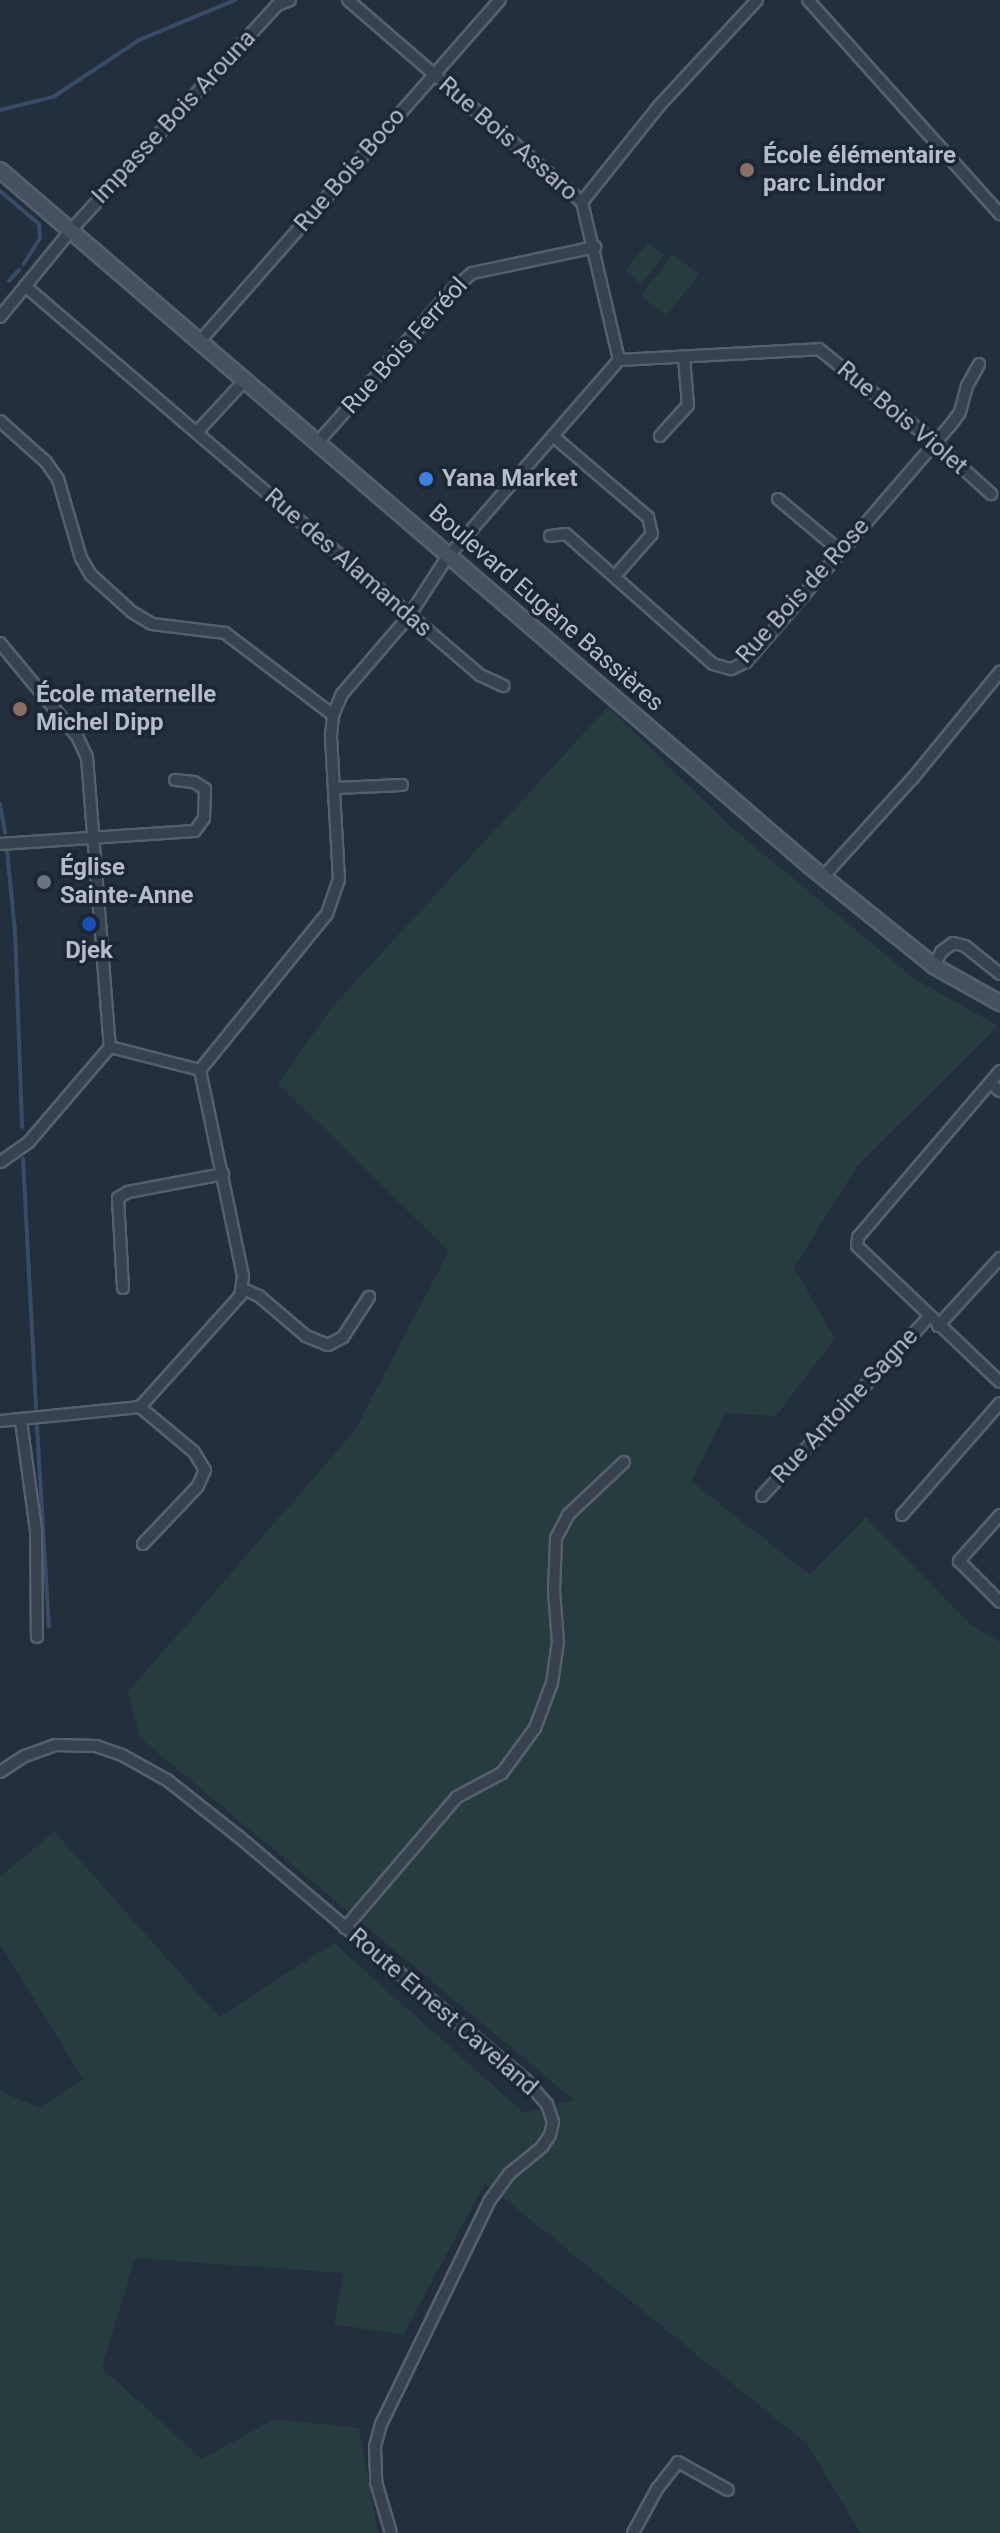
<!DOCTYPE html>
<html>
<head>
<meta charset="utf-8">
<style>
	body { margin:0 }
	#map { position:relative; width:1000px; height:2533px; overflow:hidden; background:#242f3e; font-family:Roboto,sans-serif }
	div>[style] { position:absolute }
	.green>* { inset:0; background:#263c3f; transform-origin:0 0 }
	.stream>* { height:4px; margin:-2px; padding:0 2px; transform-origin:2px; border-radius:2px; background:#394c67 }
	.roads { filter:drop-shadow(2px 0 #565f6c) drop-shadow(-2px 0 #565f6c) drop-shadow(0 2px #565f6c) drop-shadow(0 -2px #565f6c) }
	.street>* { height:10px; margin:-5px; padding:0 5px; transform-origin:5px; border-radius:5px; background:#38414e }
	.secondary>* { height:14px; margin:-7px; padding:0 7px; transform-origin:7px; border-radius:7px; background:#465061 }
	.dots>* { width:22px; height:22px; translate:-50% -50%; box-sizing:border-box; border:4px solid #1d2633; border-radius:50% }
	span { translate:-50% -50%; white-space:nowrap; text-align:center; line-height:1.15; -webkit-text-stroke:7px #1d2633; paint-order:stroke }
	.street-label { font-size:24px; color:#b4bcc9 }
	.poi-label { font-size:24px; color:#b4bcc9; font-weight:700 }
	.left { translate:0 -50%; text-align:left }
</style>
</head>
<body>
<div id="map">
	<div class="green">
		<div style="left:648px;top:242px;width:21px;height:37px;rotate:39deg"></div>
		<div style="left:673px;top:254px;width:33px;height:53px;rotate:38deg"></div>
		<div style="clip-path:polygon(608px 707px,731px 827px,915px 979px,998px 1026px,857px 1166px,794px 1268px,835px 1338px,776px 1416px,726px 1413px,691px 1481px,810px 1575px,866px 1517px,971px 1625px,1000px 1642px,1000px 2533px,861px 2533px,807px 2444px,485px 2183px,403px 2335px,334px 2324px,344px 2273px,135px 2258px,102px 2368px,202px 2459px,274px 2419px,359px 2428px,378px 2533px,0 2533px,0 2091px,39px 2108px,83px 2079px,0 1944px,0 1877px,54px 1831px,219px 2017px,334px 1943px,524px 2113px,574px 2100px,140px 1738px,128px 1692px,355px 1430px,449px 1251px,278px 1084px,332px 1007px)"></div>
	</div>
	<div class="stream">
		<div style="left:0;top:110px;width:55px;rotate:-13.8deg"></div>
		<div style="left:53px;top:97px;width:103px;rotate:-33.5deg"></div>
		<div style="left:139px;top:40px;width:104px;rotate:-22.6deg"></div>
		<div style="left:0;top:191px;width:51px;rotate:40.2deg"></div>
		<div style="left:39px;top:224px;width:14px;rotate:86deg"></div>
		<div style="left:40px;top:238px;width:31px;rotate:122deg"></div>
		<div style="left:9px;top:281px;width:15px;rotate:-48deg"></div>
		<div style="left:0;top:804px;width:29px;rotate:80deg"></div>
		<div style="left:7px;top:850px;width:82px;rotate:84.4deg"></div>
		<div style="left:15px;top:932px;width:195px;rotate:87.9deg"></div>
		<div style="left:23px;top:1159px;width:249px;rotate:87deg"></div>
		<div style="left:37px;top:1427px;width:200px;rotate:86.6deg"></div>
	</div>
	<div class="roads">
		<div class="street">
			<div style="left:348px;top:0;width:309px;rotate:40.8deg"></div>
			<div style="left:582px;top:202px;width:162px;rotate:76.8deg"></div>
			<div style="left:808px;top:0;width:288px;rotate:48.1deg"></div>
			<div style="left:582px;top:202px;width:123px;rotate:-51.3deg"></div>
			<div style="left:659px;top:106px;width:144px;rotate:-47.2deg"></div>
			<div style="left:25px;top:286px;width:599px;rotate:40.53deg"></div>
			<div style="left:480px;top:675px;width:26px;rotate:25deg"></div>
			<div style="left:0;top:317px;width:114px;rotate:-50.7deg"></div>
			<div style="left:72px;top:229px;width:304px;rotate:-47.5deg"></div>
			<div style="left:277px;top:5px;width:14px;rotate:-21deg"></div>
			<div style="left:201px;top:340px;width:453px;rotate:-48.7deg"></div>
			<div style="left:619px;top:360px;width:200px;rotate:-3.1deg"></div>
			<div style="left:819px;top:349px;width:149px;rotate:39deg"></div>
			<div style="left:935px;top:443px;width:76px;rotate:42.3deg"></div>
			<div style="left:0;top:421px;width:62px;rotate:41.7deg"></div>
			<div style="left:46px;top:462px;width:21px;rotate:55deg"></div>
			<div style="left:58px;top:479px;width:82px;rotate:73.8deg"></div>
			<div style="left:81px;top:558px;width:20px;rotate:60deg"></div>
			<div style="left:91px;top:575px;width:55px;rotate:42.1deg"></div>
			<div style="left:132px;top:612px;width:23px;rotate:31deg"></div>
			<div style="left:152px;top:624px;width:74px;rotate:7deg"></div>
			<div style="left:225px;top:633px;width:136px;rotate:37.2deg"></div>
			<div style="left:197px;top:432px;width:72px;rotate:-47.2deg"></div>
			<div style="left:553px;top:436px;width:125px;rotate:40.5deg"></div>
			<div style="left:648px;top:517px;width:17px;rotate:77deg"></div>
			<div style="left:652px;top:534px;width:56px;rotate:131.4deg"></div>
			<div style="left:660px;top:436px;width:42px;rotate:-47.9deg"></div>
			<div style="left:688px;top:405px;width:48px;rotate:-94.8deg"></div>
			<div style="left:319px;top:441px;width:201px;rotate:-48.6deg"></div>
			<div style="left:452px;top:290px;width:26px;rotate:-40deg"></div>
			<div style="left:472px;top:273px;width:126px;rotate:-11.9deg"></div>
			<div style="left:778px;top:499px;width:80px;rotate:39.9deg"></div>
			<div style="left:550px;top:536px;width:16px;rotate:-7deg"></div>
			<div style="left:566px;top:534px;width:196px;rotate:41.5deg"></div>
			<div style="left:713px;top:664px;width:19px;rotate:16deg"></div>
			<div style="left:731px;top:669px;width:17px;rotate:-25deg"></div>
			<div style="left:746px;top:662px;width:312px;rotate:-49.2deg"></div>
			<div style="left:950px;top:426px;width:17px;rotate:-54deg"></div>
			<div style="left:960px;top:412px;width:27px;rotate:-75deg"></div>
			<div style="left:967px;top:386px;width:25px;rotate:-61deg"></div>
			<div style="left:0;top:643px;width:121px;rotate:50.4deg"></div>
			<div style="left:77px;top:736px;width:23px;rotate:65deg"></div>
			<div style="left:87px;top:757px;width:291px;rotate:85.5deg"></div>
			<div style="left:110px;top:1047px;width:125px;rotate:130.5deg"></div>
			<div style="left:29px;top:1142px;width:35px;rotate:145deg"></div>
			<div style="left:336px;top:788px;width:66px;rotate:-2.6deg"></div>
			<div style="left:0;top:844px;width:195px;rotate:-3.8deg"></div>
			<div style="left:195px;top:831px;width:16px;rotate:-55deg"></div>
			<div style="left:204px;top:818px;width:29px;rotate:-88deg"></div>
			<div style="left:205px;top:789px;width:13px;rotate:-148deg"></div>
			<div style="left:194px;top:782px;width:19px;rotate:-174deg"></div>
			<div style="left:823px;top:877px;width:132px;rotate:-47.8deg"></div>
			<div style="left:912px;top:779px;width:139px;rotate:-50.6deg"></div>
			<div style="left:934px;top:966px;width:16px;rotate:-63deg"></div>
			<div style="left:941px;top:952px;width:15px;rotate:-37deg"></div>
			<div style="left:953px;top:943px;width:12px;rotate:14deg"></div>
			<div style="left:965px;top:946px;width:45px;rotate:38.7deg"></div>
			<div style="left:110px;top:1047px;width:93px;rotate:14.3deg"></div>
			<div style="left:200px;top:1070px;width:201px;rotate:-50.9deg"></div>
			<div style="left:327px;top:914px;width:36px;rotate:-71deg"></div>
			<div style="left:339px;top:880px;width:145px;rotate:-93.2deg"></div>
			<div style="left:331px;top:735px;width:20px;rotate:-84deg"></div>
			<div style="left:333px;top:715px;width:23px;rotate:-67deg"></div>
			<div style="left:342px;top:694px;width:103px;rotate:-49.3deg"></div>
			<div style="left:409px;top:616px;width:68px;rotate:-57deg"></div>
			<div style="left:446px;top:559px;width:264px;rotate:-49deg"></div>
			<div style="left:1000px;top:1071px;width:218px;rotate:130.5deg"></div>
			<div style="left:858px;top:1237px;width:9px;rotate:96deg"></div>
			<div style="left:857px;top:1246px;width:197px;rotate:43.6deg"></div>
			<div style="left:990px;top:1083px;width:13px;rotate:39deg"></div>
			<div style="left:123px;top:1288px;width:90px;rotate:-93.2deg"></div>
			<div style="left:118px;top:1198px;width:12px;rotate:-31deg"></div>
			<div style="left:128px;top:1192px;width:97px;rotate:-10.7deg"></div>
			<div style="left:243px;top:1289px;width:17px;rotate:24deg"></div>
			<div style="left:259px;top:1296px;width:62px;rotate:40.4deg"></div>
			<div style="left:306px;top:1336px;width:24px;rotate:22deg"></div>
			<div style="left:328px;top:1345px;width:17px;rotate:-28deg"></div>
			<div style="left:343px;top:1337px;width:48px;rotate:-57deg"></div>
			<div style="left:938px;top:1326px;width:92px;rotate:-47.6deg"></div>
			<div style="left:140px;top:1407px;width:70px;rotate:39.8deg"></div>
			<div style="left:194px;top:1452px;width:21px;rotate:59deg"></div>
			<div style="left:205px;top:1470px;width:17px;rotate:114deg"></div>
			<div style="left:198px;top:1486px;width:80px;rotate:133.5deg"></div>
			<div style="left:0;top:1421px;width:141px;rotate:-5.7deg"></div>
			<div style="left:140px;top:1407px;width:149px;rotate:-48deg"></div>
			<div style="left:240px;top:1296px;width:20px;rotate:-81deg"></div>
			<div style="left:243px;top:1276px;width:210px;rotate:-101.8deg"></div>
			<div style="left:21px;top:1421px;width:110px;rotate:82.2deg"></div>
			<div style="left:36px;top:1530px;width:107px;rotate:89.5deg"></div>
			<div style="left:762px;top:1496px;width:245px;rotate:-47deg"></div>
			<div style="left:902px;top:1515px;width:149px;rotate:-48.8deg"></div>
			<div style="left:1000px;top:1515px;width:62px;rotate:131.7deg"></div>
			<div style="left:959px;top:1561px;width:58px;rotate:45deg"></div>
			<div style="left:0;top:1772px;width:30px;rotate:-33deg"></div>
			<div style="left:25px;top:1756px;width:33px;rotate:-20deg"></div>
			<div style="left:56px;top:1745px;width:40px;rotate:1.4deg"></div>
			<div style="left:96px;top:1746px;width:28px;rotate:19deg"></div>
			<div style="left:122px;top:1755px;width:51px;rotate:29.1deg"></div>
			<div style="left:167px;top:1780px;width:90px;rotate:38.3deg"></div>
			<div style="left:238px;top:1836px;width:376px;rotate:40.3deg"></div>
			<div style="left:525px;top:2079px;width:33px;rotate:49deg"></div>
			<div style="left:547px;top:2104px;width:19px;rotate:72deg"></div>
			<div style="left:553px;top:2122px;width:13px;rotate:103deg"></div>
			<div style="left:550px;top:2135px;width:14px;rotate:124deg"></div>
			<div style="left:542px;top:2147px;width:43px;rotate:140.7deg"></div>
			<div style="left:509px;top:2174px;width:34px;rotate:126deg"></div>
			<div style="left:489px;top:2202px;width:247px;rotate:115.9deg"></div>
			<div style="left:381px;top:2424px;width:23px;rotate:105deg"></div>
			<div style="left:375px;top:2446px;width:36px;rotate:88deg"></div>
			<div style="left:376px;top:2482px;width:53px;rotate:73.6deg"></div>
			<div style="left:345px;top:1928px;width:172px;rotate:-49.5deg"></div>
			<div style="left:457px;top:1797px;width:51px;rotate:-28.1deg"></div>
			<div style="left:502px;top:1773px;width:56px;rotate:-53.7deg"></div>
			<div style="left:535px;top:1728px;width:48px;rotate:-69.3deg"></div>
			<div style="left:552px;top:1683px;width:41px;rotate:-81.7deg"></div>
			<div style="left:558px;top:1642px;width:51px;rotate:-94.5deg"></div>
			<div style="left:554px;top:1591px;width:53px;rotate:-87.8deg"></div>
			<div style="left:556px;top:1538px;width:26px;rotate:-62deg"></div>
			<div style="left:568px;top:1515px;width:77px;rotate:-43.4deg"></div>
			<div style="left:633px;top:2533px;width:50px;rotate:-61.4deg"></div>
			<div style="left:657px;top:2489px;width:34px;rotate:-52deg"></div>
			<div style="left:678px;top:2462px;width:57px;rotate:29.2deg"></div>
		</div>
		<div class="secondary">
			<div style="left:0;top:170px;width:1069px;rotate:40.68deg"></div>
			<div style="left:811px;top:867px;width:158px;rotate:38.8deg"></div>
			<div style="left:934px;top:966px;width:76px;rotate:29.3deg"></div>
		</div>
	</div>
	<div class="dots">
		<div style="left:747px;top:170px;background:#8d6e63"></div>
		<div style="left:426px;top:479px;background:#3f7fe0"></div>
		<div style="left:20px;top:709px;background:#8d6e63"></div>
		<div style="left:44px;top:882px;background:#6b7280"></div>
		<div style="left:89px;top:924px;background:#1a4fb4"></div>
	</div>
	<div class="street-label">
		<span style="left:174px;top:117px;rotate:-47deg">Impasse Bois Arouna</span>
		<span style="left:508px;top:139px;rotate:41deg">Rue Bois Assaro</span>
		<span style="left:350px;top:170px;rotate:-49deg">Rue Bois Boco</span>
		<span style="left:405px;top:346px;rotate:-48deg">Rue Bois Ferréol</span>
		<span style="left:902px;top:418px;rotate:40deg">Rue Bois Violet</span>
		<span style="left:348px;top:563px;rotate:41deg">Rue des Alamandas</span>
		<span style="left:803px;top:591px;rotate:-48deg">Rue Bois de Rose</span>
		<span style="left:546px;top:608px;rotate:41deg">Boulevard Eugène Bassières</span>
		<span style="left:845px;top:1406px;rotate:-47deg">Rue Antoine Sagne</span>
		<span style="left:443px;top:2012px;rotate:41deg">Route Ernest Caveland</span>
	</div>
	<div class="poi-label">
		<span class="left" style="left:763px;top:170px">École élémentaire<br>parc Lindor</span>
		<span class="left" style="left:442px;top:479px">Yana Market</span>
		<span class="left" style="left:36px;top:709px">École maternelle<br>Michel Dipp</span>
		<span class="left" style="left:60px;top:882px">Église<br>Sainte-Anne</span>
		<span style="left:89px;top:951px">Djek</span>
	</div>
</div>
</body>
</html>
